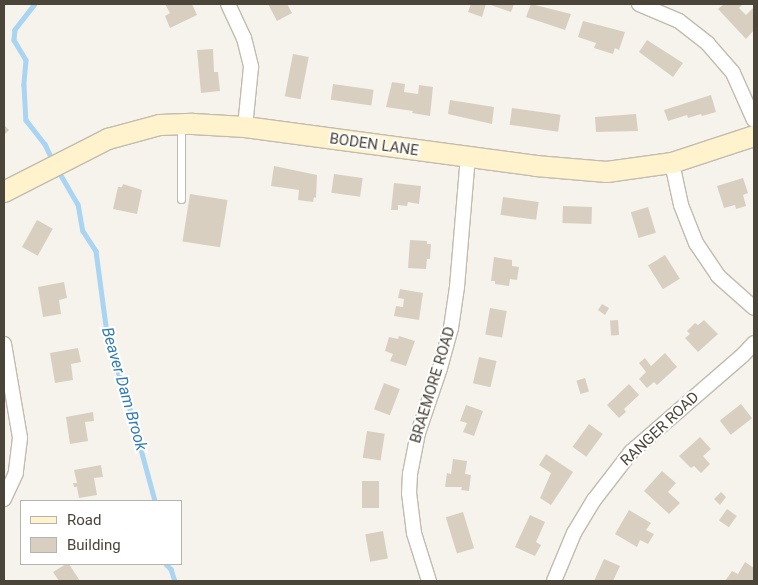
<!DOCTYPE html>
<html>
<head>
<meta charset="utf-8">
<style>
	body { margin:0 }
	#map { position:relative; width:758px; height:585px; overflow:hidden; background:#f6f3ec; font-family:Roboto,sans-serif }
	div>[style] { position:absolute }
	.stream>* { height:4.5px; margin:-2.25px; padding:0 2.25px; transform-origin:2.25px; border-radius:2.25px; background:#a9d4f2 }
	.building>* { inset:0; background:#d8cfc1; transform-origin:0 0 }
	.roads { filter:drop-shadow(1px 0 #c2bbae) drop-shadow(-1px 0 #c2bbae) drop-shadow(0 1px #c2bbae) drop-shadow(0 -1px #c2bbae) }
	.lane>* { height:7px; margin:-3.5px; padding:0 3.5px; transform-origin:3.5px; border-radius:3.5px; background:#fff }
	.street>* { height:14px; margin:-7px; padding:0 7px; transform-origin:7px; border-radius:7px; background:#fff }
	.secondary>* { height:20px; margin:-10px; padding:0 10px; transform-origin:10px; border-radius:10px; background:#fff3cd }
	span { translate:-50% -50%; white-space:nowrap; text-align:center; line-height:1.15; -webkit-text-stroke:4px #fff; paint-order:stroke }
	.street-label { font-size:15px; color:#4b4439 }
	.water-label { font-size:16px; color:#2e7ab2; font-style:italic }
	.frame { position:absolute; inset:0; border:5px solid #4b4439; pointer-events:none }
	.legend { position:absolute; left:20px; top:500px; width:162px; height:65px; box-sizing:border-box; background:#fff; border:1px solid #b7b4b0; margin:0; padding:6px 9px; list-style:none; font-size:15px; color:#4b4439 }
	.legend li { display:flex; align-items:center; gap:10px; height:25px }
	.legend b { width:25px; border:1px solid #b7b4b0 }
</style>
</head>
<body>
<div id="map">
	<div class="stream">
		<div style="left:35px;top:4px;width:33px;rotate:128deg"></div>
		<div style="left:15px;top:30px;width:10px;rotate:96deg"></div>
		<div style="left:14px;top:40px;width:23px;rotate:59deg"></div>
		<div style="left:26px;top:60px;width:25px;rotate:95deg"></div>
		<div style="left:24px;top:85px;width:35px;rotate:87deg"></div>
		<div style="left:26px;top:120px;width:31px;rotate:52deg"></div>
		<div style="left:45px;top:144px;width:19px;rotate:65deg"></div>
		<div style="left:58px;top:170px;width:39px;rotate:60deg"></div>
		<div style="left:78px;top:204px;width:27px;rotate:80deg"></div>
		<div style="left:83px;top:231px;width:24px;rotate:57deg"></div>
		<div style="left:96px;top:251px;width:91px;rotate:82.4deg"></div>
		<div style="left:108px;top:341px;width:67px;rotate:71.8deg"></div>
		<div style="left:129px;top:405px;width:99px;rotate:74.8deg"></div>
		<div style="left:166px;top:564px;width:7px;rotate:45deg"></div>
		<div style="left:171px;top:569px;width:13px;rotate:72deg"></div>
	</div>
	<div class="building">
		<div style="clip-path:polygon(165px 4px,192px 4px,197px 15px,170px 28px,165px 16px,170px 13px)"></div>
		<div style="clip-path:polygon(268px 4px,287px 4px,292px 13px,277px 21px)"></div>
		<div style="clip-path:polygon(471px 4px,486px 4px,482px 17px,468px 12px)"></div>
		<div style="clip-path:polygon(488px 4px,514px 4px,511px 12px)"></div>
		<div style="clip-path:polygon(531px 4px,571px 14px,565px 30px,526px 17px)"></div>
		<div style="clip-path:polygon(724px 4px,743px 4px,739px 8px,746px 15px,754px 7px,754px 30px,746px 39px,718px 9px)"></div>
		<div style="clip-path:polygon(583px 21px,625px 32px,619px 50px,615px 48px,613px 54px,594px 48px,596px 43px,578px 37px)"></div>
		<div style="clip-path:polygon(647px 40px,683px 63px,673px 77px,639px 52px)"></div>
		<div style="clip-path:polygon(213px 49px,214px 72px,218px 72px,220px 91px,201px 93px,197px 50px)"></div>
		<div style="left:293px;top:54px;width:16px;height:43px;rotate:11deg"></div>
		<div style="clip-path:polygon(392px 82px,405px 84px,404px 92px,418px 94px,419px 85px,433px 87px,430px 116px,412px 113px,413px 111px,386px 107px)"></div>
		<div style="left:333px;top:84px;width:41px;height:16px;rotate:8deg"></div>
		<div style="clip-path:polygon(711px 95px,716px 112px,702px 116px,701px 114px,688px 118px,687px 115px,668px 121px,664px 110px)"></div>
		<div style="clip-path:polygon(450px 100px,494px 107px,492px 124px,448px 114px)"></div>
		<div style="left:512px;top:108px;width:49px;height:17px;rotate:8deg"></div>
		<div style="clip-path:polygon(636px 114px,638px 131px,596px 132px,595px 117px)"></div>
		<div style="clip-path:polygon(4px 125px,9px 130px,4px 135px)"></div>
		<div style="clip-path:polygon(274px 166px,317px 175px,316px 198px,314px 197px,313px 202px,298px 200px,299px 190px,271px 186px)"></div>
		<div style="left:334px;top:174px;width:29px;height:19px;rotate:8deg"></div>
		<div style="clip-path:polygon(743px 178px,748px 193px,743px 195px,746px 206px,736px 209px,735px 205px,724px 208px,717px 186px)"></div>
		<div style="clip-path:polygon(394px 183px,421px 186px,419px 204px,408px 202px,407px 206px,398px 205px,398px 210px,391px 210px)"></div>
		<div style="clip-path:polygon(123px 184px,142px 190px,137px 214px,113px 209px,118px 187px,122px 187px)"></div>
		<div style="left:190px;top:194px;width:38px;height:48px;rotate:9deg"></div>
		<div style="left:503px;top:197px;width:36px;height:18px;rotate:8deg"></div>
		<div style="left:563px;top:206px;width:29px;height:17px;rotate:2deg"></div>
		<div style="left:648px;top:207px;width:27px;height:18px;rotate:73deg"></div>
		<div style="left:37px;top:220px;width:18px;height:31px;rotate:29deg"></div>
		<div style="clip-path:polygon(410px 240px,427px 241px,427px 244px,431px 244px,430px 259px,427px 259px,426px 269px,408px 268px)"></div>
		<div style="left:665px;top:255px;width:28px;height:20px;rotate:58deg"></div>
		<div style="clip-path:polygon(494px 257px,512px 260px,512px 266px,519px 267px,517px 280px,510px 279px,509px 286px,495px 284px,495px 281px,491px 281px)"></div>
		<div style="clip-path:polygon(64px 282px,67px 298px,59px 300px,61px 314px,43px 317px,38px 287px)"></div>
		<div style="clip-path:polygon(400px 289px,423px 293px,419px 320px,394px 316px,396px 306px,403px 307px,404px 299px,398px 298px)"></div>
		<div style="clip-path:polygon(602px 304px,609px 308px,605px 315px,598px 310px)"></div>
		<div style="left:490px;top:308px;width:17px;height:27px;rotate:10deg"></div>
		<div style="left:618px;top:320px;width:15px;height:8px;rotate:86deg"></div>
		<div style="clip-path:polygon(704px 320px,718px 334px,698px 352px,685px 338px,690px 334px,687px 331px,695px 323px,698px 325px)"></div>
		<div style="clip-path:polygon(399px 336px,415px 341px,406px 366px,390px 361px,393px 354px,385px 351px,389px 337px,398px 339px)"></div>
		<div style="clip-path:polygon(78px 348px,81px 362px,71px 364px,73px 380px,55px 383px,50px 353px)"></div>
		<div style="clip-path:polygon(665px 353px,677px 367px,657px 385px,654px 382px,647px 388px,639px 379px,646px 372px,639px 363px,645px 358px,651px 366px)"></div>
		<div style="left:479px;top:357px;width:18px;height:27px;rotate:13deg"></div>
		<div style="left:585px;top:378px;width:14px;height:9px;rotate:73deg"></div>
		<div style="left:384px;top:383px;width:17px;height:28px;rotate:21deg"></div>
		<div style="clip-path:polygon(629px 384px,639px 395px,624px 409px,626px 412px,619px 418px,607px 405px)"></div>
		<div style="left:741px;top:404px;width:18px;height:27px;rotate:52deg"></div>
		<div style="clip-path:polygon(466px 405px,483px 411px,474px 436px,463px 432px,467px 423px,460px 421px)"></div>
		<div style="clip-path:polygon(93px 412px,94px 421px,85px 422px,88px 441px,70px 444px,66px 417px)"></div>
		<div style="left:589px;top:424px;width:17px;height:28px;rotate:36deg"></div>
		<div style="left:367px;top:431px;width:18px;height:27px;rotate:9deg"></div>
		<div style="clip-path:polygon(700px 437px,711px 449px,703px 456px,710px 464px,701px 473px,694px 466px,691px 468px,679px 456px)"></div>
		<div style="clip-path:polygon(546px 454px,573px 472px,551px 505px,540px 498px,551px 473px,539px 465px)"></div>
		<div style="clip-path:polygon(453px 459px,467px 461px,465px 474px,471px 475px,469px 491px,461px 490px,462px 487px,445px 487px,447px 473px,451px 474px)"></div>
		<div style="clip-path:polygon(101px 465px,103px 477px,94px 478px,97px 495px,79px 498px,77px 487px,74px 487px,73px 483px,77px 483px,74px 470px)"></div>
		<div style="clip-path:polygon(662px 471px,676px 483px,668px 492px,680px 503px,669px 514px,644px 491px)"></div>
		<div style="left:362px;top:481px;width:17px;height:27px"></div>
		<div style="clip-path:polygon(721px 492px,726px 497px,720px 505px,714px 499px)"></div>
		<div style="left:727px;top:509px;width:12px;height:14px;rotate:35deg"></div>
		<div style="clip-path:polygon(629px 510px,651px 523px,646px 530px,654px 534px,648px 544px,640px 540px,637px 547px,615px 534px)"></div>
		<div style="left:463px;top:512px;width:38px;height:18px;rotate:73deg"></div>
		<div style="clip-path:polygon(530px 515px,545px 522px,536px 542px,541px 545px,535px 556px,515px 547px)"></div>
		<div style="left:383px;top:531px;width:28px;height:18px;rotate:80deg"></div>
		<div style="clip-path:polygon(604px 559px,620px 566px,613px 581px,594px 581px)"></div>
		<div style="clip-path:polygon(745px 562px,754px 568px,753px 581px,725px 581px,732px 571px,738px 574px)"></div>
		<div style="clip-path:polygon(66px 564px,69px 564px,80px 581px,59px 581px,53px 572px)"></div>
	</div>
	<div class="roads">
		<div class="lane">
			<div style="left:181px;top:199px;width:72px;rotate:-90deg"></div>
		</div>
		<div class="street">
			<div style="left:228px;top:4px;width:38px;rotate:65deg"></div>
			<div style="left:244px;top:38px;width:30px;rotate:76deg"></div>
			<div style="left:251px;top:67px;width:60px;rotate:95.7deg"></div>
			<div style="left:639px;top:4px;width:43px;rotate:23deg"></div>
			<div style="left:679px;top:21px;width:37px;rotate:38deg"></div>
			<div style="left:708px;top:44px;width:38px;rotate:49deg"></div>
			<div style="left:733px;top:73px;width:51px;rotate:65.9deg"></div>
			<div style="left:672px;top:163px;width:43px;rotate:77.9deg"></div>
			<div style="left:681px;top:205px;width:41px;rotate:68.5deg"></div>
			<div style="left:696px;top:243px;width:40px;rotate:56deg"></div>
			<div style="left:718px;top:276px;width:48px;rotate:41.6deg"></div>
			<div style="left:4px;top:344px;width:95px;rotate:80.3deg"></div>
			<div style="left:20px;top:438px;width:35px;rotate:97deg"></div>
			<div style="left:16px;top:473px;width:29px;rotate:115deg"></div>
			<div style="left:429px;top:581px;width:50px;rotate:-107.4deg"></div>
			<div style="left:414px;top:533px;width:40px;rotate:-97.1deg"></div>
			<div style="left:409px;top:493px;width:19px;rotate:-87deg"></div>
			<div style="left:410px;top:474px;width:42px;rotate:-79deg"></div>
			<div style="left:418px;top:433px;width:69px;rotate:-71.3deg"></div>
			<div style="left:440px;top:368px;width:41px;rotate:-74.6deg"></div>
			<div style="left:451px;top:328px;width:41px;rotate:-81.7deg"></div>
			<div style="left:457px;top:287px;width:130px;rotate:-85.2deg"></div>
			<div style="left:554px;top:581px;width:52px;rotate:-67.4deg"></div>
			<div style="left:574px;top:533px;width:39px;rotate:-59deg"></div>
			<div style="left:594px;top:500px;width:61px;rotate:-52.4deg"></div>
			<div style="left:631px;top:452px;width:148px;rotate:-40.9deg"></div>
			<div style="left:743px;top:355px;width:16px;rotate:-47deg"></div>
		</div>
		<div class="secondary">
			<div style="left:4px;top:192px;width:117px;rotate:-27deg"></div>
			<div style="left:108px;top:139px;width:54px;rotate:-15.1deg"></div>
			<div style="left:160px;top:125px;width:33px;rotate:-2deg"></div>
			<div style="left:193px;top:124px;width:52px;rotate:3.3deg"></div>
			<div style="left:245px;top:127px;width:294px;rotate:7.6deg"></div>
			<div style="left:536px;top:166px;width:71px;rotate:4.8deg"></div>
			<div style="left:607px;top:172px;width:66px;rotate:-7.9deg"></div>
			<div style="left:672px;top:163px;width:86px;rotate:-18.2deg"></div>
		</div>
	</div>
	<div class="street-label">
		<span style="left:374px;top:145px;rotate:8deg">BODEN LANE</span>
		<span style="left:433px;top:385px;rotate:-73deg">BRAEMORE ROAD</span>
		<span style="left:660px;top:429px;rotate:-43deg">RANGER ROAD</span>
	</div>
	<div class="water-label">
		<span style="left:124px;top:389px;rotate:74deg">Beaver Dam Brook</span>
	</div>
	<div class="frame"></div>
	<ul class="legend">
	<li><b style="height:6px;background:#fff3cd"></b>Road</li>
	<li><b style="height:14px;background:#d8cfc1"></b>Building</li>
	</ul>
</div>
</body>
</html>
